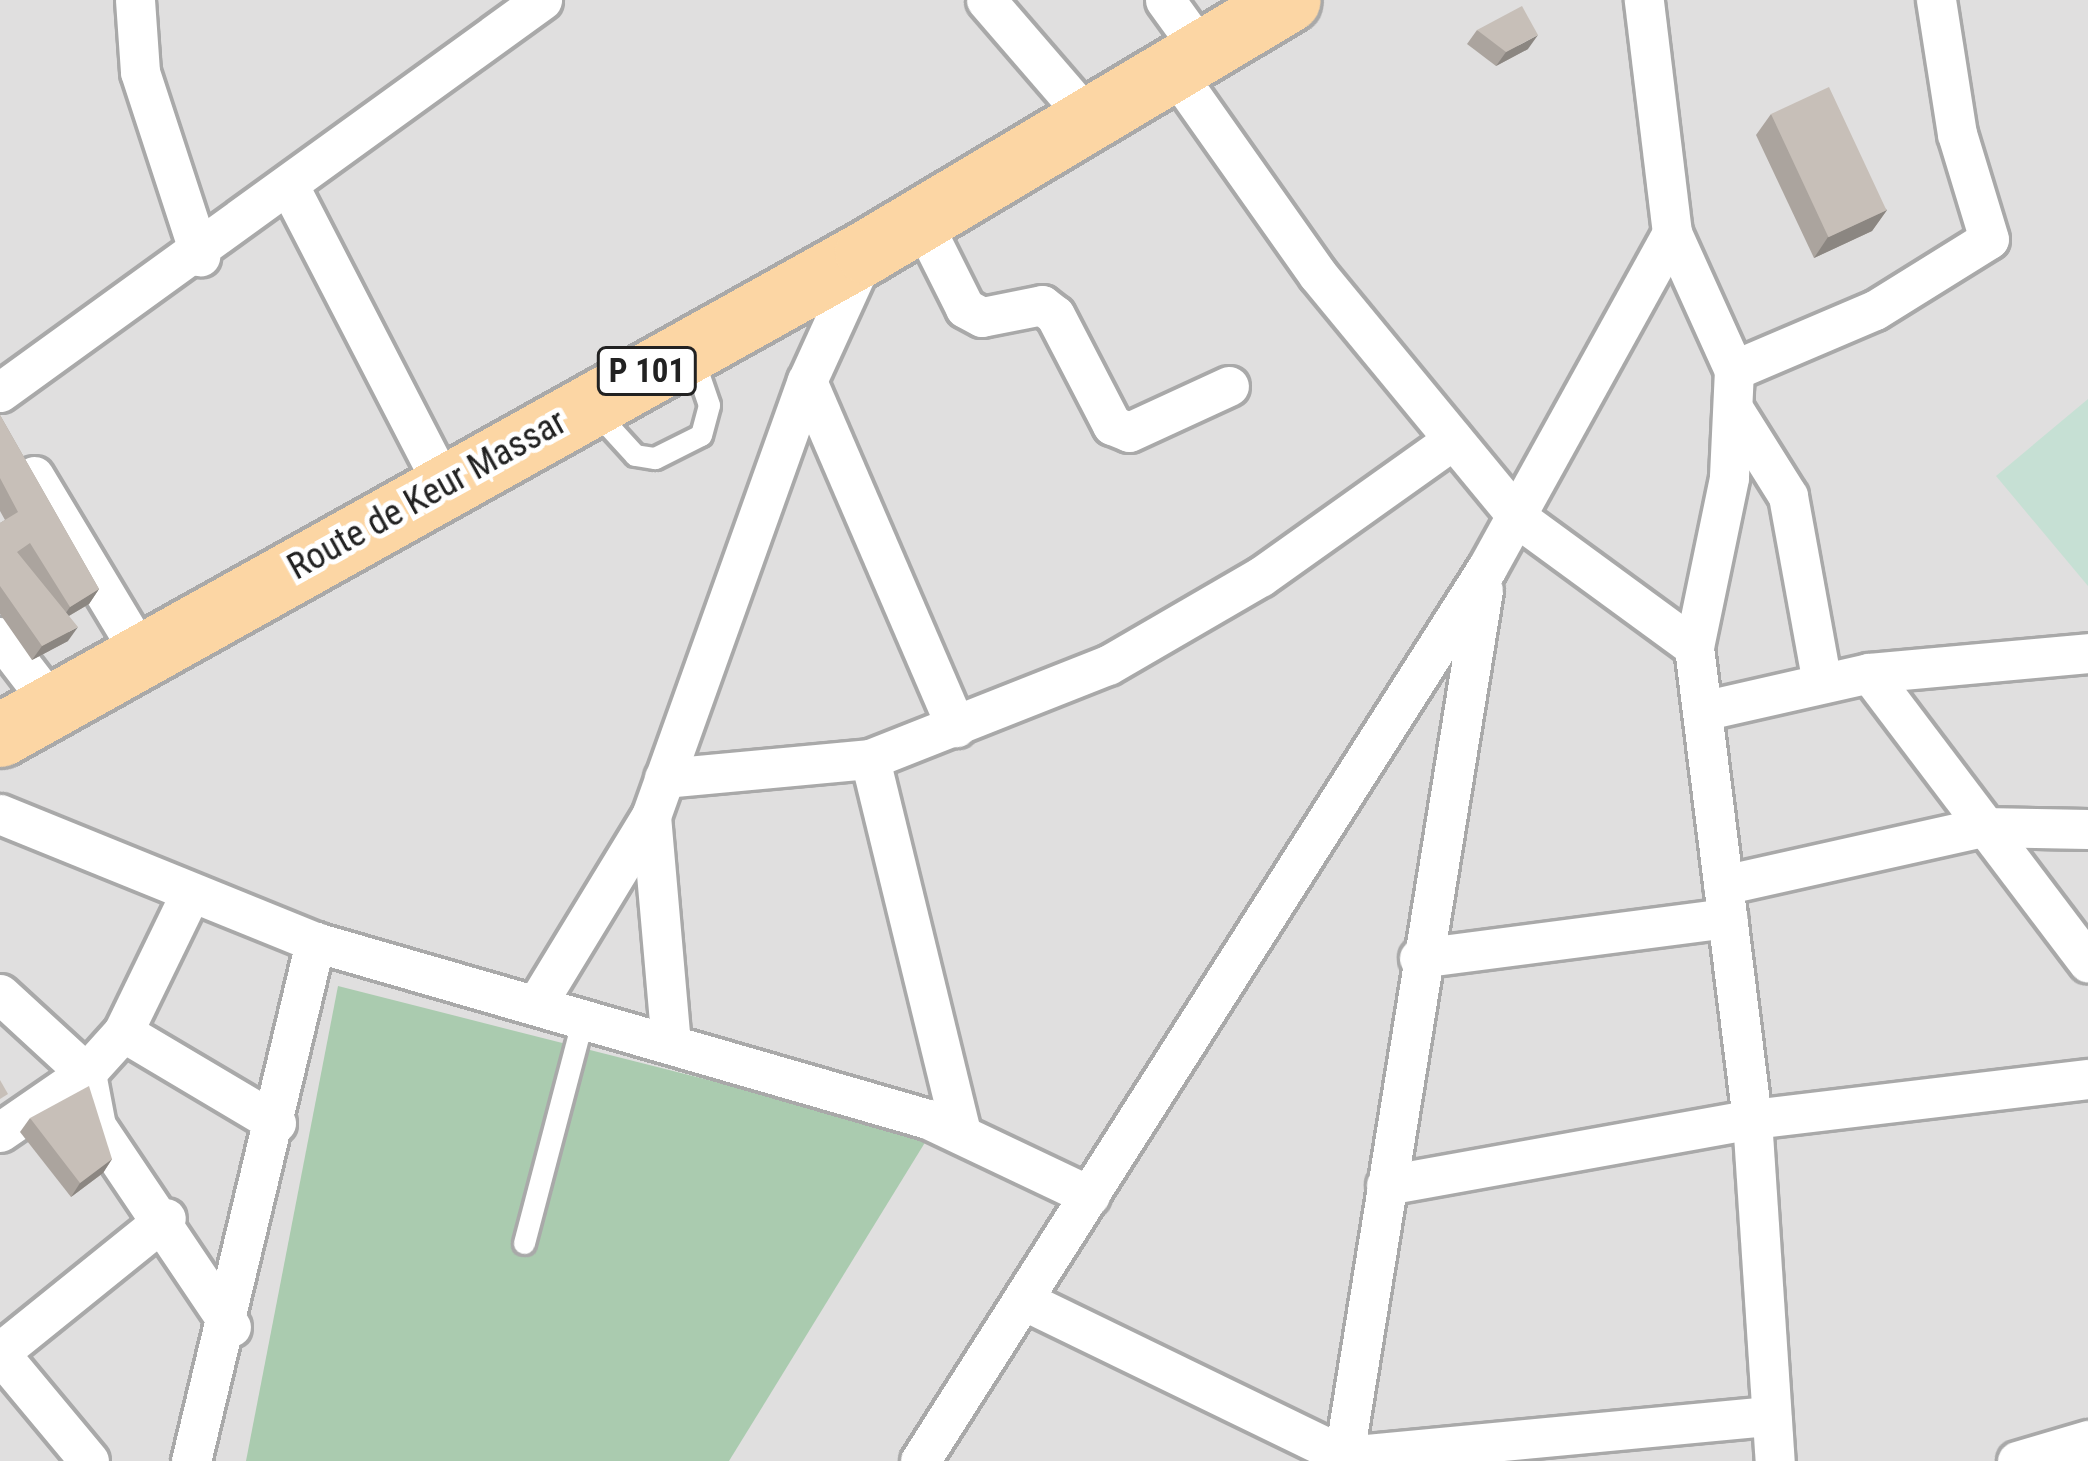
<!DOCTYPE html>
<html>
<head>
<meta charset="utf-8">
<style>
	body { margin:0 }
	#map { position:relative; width:2088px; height:1461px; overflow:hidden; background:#f2efe9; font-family:"Roboto Condensed",sans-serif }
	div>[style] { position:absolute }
	.residential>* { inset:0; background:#e0dfdf; transform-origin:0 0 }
	.wetland>* { inset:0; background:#c6e0d4 }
	.cemetery>* { inset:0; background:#aacbaf }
	.roads { filter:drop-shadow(3px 0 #a9a9a9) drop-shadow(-3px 0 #a9a9a9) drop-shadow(0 3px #a9a9a9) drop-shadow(0 -3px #a9a9a9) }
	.service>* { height:21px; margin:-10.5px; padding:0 10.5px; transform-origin:10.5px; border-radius:10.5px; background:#fff }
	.minor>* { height:39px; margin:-19.5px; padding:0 19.5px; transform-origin:19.5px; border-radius:19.5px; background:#fff }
	.primary>* { height:63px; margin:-31.5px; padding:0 31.5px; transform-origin:31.5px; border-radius:31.5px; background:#fcd6a4 }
	.wall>* { inset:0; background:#aba49e }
	.shaded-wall>* { inset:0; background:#8b8681 }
	.building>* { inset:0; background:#c7bfb8; transform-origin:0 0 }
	span { translate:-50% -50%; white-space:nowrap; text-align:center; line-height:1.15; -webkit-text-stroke:10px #fff; paint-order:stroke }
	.shield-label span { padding:3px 9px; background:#fff; border:3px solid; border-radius:9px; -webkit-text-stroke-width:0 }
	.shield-label { font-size:33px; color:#222; font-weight:700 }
	.street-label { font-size:36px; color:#222 }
</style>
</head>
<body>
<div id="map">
	<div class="residential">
		<div style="left:0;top:0;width:2088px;height:1461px"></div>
	</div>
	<div class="wetland">
		<div style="clip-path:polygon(2088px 399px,2088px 586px,1996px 476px)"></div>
	</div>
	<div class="cemetery">
		<div style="clip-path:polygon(338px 986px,929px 1136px,729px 1461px,246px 1461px)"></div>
	</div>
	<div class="roads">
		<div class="service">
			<div style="left:593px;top:409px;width:62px;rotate:47.6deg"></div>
			<div style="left:635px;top:455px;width:20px;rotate:9deg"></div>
			<div style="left:655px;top:458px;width:51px;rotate:-26.6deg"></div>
			<div style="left:701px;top:435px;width:31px;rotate:-75deg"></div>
			<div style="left:709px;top:405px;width:53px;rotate:-108.8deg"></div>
			<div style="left:524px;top:1243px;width:233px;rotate:-75.3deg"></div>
		</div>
		<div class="minor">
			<div style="left:135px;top:0;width:72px;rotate:86deg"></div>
			<div style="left:140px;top:72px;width:194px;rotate:71.9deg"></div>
			<div style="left:986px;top:0;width:156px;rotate:49.2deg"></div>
			<div style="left:1165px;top:0;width:62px;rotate:54.2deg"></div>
			<div style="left:1172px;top:68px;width:253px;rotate:54.8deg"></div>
			<div style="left:1318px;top:275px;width:315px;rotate:50.5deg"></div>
			<div style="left:1518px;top:518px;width:218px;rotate:36.2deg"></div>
			<div style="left:290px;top:188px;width:333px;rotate:62.7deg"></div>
			<div style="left:921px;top:220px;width:98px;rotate:63.4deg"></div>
			<div style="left:965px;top:308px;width:19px;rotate:28deg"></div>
			<div style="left:982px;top:317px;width:61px;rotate:-11.3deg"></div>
			<div style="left:1042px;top:305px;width:16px;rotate:38deg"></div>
			<div style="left:1055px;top:315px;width:124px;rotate:62.6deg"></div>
			<div style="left:1112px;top:425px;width:18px;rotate:22deg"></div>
			<div style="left:1129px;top:432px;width:110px;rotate:-24.7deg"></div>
			<div style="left:1672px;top:233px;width:150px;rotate:65.7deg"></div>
			<div style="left:1734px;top:370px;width:108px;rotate:92.7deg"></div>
			<div style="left:1729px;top:478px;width:173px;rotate:101.7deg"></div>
			<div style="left:1694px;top:647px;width:476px;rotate:83deg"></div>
			<div style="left:1752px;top:1119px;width:343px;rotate:86.2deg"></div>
			<div style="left:1734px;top:370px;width:153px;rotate:-23.1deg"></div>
			<div style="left:1875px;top:310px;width:134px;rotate:-31.9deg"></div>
			<div style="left:1989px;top:239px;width:110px;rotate:-106.9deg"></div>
			<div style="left:1957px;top:134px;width:136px;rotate:-98.9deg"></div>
			<div style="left:807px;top:381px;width:377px;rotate:66.7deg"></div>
			<div style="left:0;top:392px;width:669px;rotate:-35.88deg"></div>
			<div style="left:1736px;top:413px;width:98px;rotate:57.9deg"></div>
			<div style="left:1788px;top:496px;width:190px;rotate:79.7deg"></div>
			<div style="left:34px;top:476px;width:210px;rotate:59deg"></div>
			<div style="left:0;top:637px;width:87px;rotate:52.5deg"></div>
			<div style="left:1869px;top:673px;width:363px;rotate:52.9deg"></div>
			<div style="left:1702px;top:711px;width:171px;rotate:-12.8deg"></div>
			<div style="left:1869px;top:673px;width:220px;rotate:-5.2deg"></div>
			<div style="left:870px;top:759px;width:383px;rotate:76.3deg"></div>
			<div style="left:664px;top:778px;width:207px;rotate:-5.3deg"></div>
			<div style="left:870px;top:759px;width:256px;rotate:-21.6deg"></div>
			<div style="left:1108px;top:665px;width:176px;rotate:-30.1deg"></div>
			<div style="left:1260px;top:577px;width:237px;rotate:-35.4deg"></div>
			<div style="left:0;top:814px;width:340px;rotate:22.1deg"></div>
			<div style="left:315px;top:942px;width:638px;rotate:16.11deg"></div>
			<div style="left:928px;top:1119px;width:179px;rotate:25.4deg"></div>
			<div style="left:651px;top:816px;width:229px;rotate:85deg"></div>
			<div style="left:1723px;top:885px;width:266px;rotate:-12.6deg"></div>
			<div style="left:1983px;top:827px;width:105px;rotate:1.1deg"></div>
			<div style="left:1419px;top:958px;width:311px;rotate:-7.4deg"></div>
			<div style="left:0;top:994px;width:117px;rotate:42.6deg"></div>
			<div style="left:86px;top:1073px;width:54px;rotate:79.3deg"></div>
			<div style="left:96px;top:1126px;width:242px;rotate:56.1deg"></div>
			<div style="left:536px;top:1005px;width:221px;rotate:-58.7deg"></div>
			<div style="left:651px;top:816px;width:462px;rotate:-70.3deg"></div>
			<div style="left:807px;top:381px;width:140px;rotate:-65.5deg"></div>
			<div style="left:123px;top:1032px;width:151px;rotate:-64.1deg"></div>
			<div style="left:0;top:1132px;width:104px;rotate:-34.5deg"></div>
			<div style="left:86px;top:1073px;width:55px;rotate:-47.9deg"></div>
			<div style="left:123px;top:1032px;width:178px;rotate:30.7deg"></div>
			<div style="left:1386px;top:1185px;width:372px;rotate:-10.2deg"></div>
			<div style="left:1752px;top:1119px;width:338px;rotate:-6.8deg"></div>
			<div style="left:1023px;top:1300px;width:357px;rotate:25.9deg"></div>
			<div style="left:1344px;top:1456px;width:429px;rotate:-5.4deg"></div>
			<div style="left:0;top:1352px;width:213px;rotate:-38.9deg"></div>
			<div style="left:0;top:1354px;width:139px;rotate:50.2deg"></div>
			<div style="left:191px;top:1461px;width:534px;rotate:-76.56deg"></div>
			<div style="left:920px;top:1461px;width:1058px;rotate:-57.59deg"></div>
			<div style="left:1487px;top:568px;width:383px;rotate:-61.1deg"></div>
			<div style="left:1672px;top:233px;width:235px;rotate:-96.9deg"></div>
			<div style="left:1343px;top:1461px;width:882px;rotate:-80.87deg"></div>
			<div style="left:2017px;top:1461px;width:74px;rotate:-16.5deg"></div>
		</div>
		<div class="primary">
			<div style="left:0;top:735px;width:992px;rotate:-29.15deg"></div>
			<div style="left:866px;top:252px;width:492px;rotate:-30.8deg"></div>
		</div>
	</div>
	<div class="wall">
		<div style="clip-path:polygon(1477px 30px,1528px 49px,1496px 66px,1467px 44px)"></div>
		<div style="clip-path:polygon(1771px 114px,1887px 210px,1872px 231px,1814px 258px,1756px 135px)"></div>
		<div style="clip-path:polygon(0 415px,99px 589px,89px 604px,69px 616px,68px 641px,32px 660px,0 614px,0 523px,5px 520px,0 511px)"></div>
		<div style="clip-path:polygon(30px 1118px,112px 1159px,103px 1173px,71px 1197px,20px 1132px)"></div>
	</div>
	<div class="shaded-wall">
		<div style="clip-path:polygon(1538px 35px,1528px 49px,1496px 66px,1506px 52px)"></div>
		<div style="clip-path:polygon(1887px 210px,1872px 231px,1814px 258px,1828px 237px)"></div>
		<div style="clip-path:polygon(99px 589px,89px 604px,60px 621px,70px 607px)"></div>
		<div style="clip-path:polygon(78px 627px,68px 641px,32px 660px,42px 646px)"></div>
		<div style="clip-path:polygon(112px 1159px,103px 1173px,71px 1197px,80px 1183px)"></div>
	</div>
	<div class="building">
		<div style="clip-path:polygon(1522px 6px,1538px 35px,1506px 52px,1477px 30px)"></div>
		<div style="left:1829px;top:87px;width:136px;height:64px;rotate:65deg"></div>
		<div style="clip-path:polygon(0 415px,99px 589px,70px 607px,30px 543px,17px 552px,78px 627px,42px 646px,0 586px,0 523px,18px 512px,0 478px)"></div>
		<div style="clip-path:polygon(0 1080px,8px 1094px,0 1099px)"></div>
		<div style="clip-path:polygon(89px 1086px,112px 1159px,80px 1183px,30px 1118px)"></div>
	</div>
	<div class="shield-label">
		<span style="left:647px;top:371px">P 101</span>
	</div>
	<div class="street-label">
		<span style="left:427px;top:495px;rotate:-29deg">Route de Keur Massar</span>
	</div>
</div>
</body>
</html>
